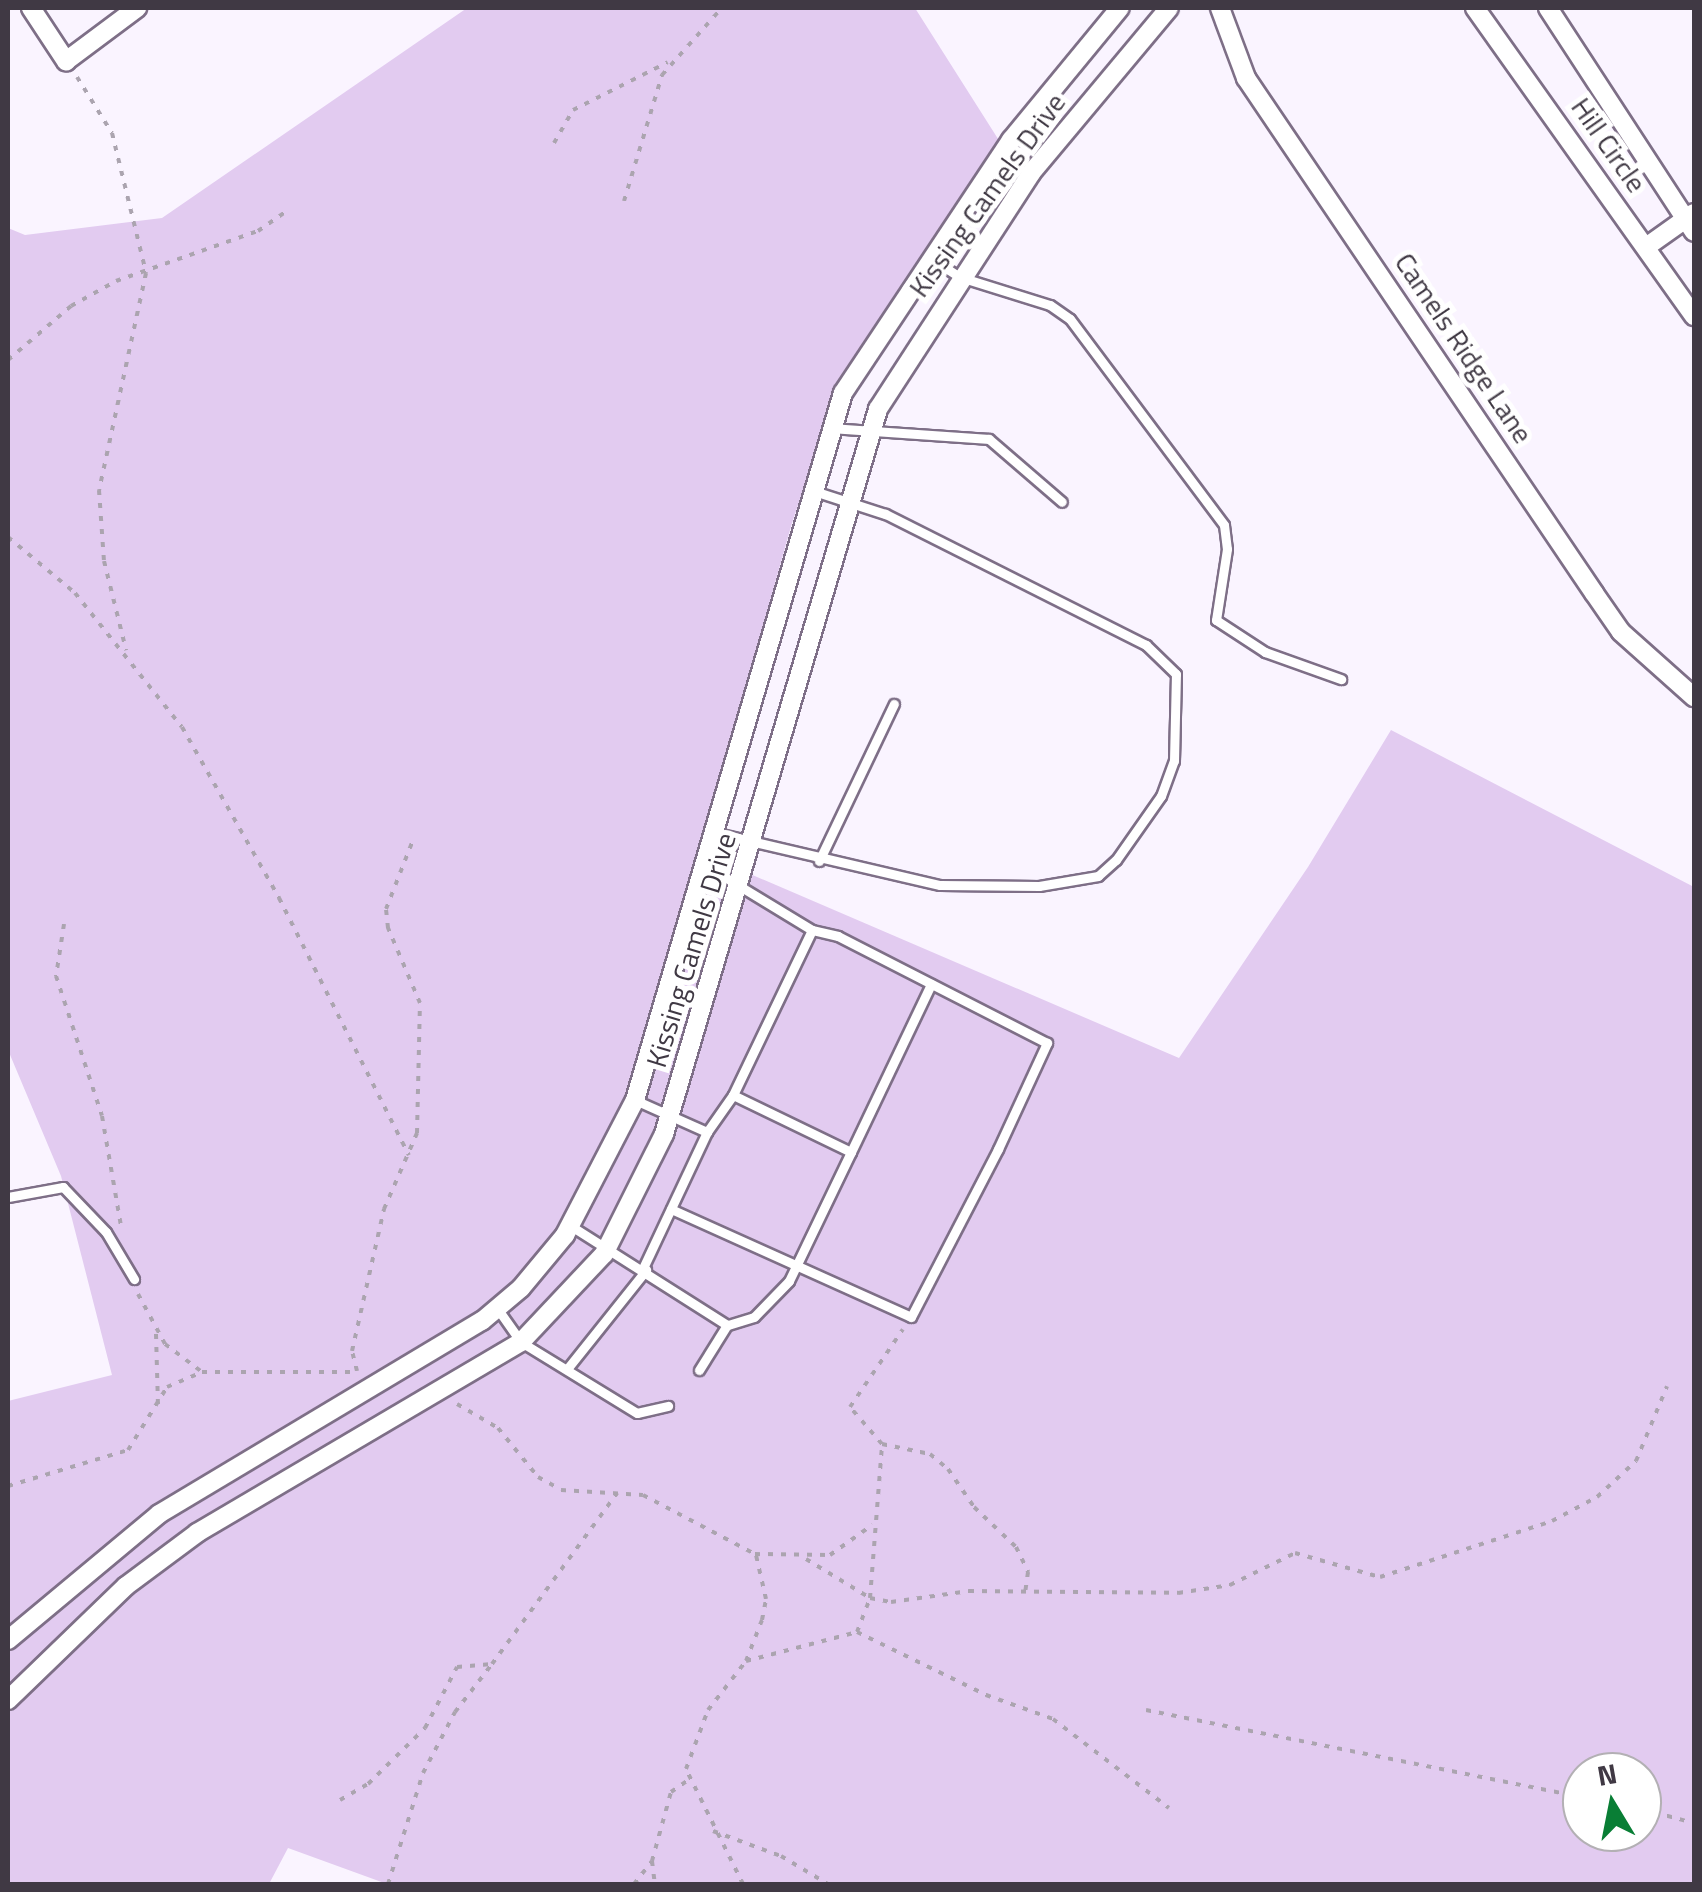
<!DOCTYPE html>
<html>
<head>
<meta charset="utf-8">
<style>
	body { margin:0 }
	#map { position:relative; width:1702px; height:1892px; overflow:hidden; background:#faf4ff; font-family:"Titillium Web",sans-serif }
	div>[style] { position:absolute }
	.green>* { inset:0; background:#e2cbf0 }
	.path>* { height:4px; margin-top:-2px; transform-origin:0; background:repeating-linear-gradient(90deg,#aba4af 0 5px,transparent 0 13px) }
	.roads { filter:drop-shadow(2px 0 #7e6f87) drop-shadow(-2px 0 #7e6f87) drop-shadow(0 2px #7e6f87) drop-shadow(0 -2px #7e6f87) }
	.lane>* { height:9px; margin:-4.5px; padding:0 4.5px; transform-origin:4.5px; border-radius:4.5px; background:#fff }
	.street>* { height:18px; margin:-9px; padding:0 9px; transform-origin:9px; border-radius:9px; background:#fff }
	span { translate:-50% -50%; white-space:nowrap; text-align:center; line-height:1.15; -webkit-text-stroke:10px #fff; paint-order:stroke }
	.street-label { font-size:28px; color:#403944 }
	.frame { position:absolute; inset:0; border:10px solid #403944; pointer-events:none }
	.north { position:absolute; left:1562px; top:1752px; width:100px; height:100px; box-sizing:border-box; background:#fff; border:2px solid #b3b0b4; border-radius:50%; rotate:350deg; font-size:28px; font-weight:700; line-height:40px; text-align:center; color:#403944 }
	.north::after { content:''; display:block; margin:auto; width:35px; height:45px; background:#097e35; clip-path:polygon(50% 0,100% 100%,50% 72%,0 100%) }
</style>
</head>
<body>
<div id="map">
	<div class="green">
		<div style="clip-path:polygon(evenodd,467px 8px,915px 8px,1000px 142px,842px 374px,792px 523px,699px 852px,1179px 1058px,1308px 867px,1391px 730px,1694px 887px,1694px 1884px,387px 1884px,288px 1848px,269px 1884px,8px 1884px,8px 1401px,112px 1375px,61px 1176px,8px 1050px,8px 228px,25px 235px,162px 218px,467px 8px,1582px 1772px,1642px 1772px,1642px 1832px,1582px 1832px,1582px 1772px)"></div>
	</div>
	<div class="path">
		<div style="left:77px;top:77px;width:66px;rotate:58deg"></div>
		<div style="left:112px;top:133px;width:144px;rotate:76.3deg"></div>
		<div style="left:146px;top:273px;width:222px;rotate:102.2deg"></div>
		<div style="left:99px;top:490px;width:71px;rotate:86deg"></div>
		<div style="left:104px;top:561px;width:92px;rotate:76.1deg"></div>
		<div style="left:554px;top:143px;width:38px;rotate:-60deg"></div>
		<div style="left:573px;top:110px;width:106px;rotate:-26.8deg"></div>
		<div style="left:624px;top:201px;width:132px;rotate:-73.2deg"></div>
		<div style="left:662px;top:75px;width:86px;rotate:-48.3deg"></div>
		<div style="left:8px;top:360px;width:83px;rotate:-40.6deg"></div>
		<div style="left:71px;top:306px;width:51px;rotate:-29.1deg"></div>
		<div style="left:116px;top:281px;width:151px;rotate:-19.4deg"></div>
		<div style="left:258px;top:231px;width:37px;rotate:-35deg"></div>
		<div style="left:8px;top:537px;width:87px;rotate:39.9deg"></div>
		<div style="left:75px;top:593px;width:171px;rotate:51.4deg"></div>
		<div style="left:182px;top:727px;width:197px;rotate:60.4deg"></div>
		<div style="left:279px;top:898px;width:288px;rotate:63.2deg"></div>
		<div style="left:64px;top:924px;width:53px;rotate:98.7deg"></div>
		<div style="left:56px;top:976px;width:147px;rotate:71.8deg"></div>
		<div style="left:102px;top:1116px;width:112px;rotate:80.2deg"></div>
		<div style="left:138px;top:1294px;width:57px;rotate:61.6deg"></div>
		<div style="left:165px;top:1344px;width:46px;rotate:37.1deg"></div>
		<div style="left:202px;top:1372px;width:156px"></div>
		<div style="left:156px;top:1334px;width:70px;rotate:88.4deg"></div>
		<div style="left:357px;top:1371px;width:21px;rotate:-104deg"></div>
		<div style="left:352px;top:1351px;width:146px;rotate:-77.3deg"></div>
		<div style="left:384px;top:1209px;width:83px;rotate:-66.5deg"></div>
		<div style="left:417px;top:1133px;width:130px;rotate:-88.7deg"></div>
		<div style="left:420px;top:1003px;width:82px;rotate:-113.1deg"></div>
		<div style="left:388px;top:928px;width:19px;rotate:-96deg"></div>
		<div style="left:386px;top:909px;width:74px;rotate:-68.6deg"></div>
		<div style="left:457px;top:1404px;width:48px;rotate:30.3deg"></div>
		<div style="left:498px;top:1428px;width:63px;rotate:50.8deg"></div>
		<div style="left:538px;top:1477px;width:26px;rotate:29deg"></div>
		<div style="left:561px;top:1490px;width:82px;rotate:3.5deg"></div>
		<div style="left:643px;top:1495px;width:127px;rotate:27.8deg"></div>
		<div style="left:755px;top:1554px;width:75px;rotate:0.8deg"></div>
		<div style="left:830px;top:1555px;width:52px;rotate:-35.5deg"></div>
		<div style="left:882px;top:1444px;width:49px;rotate:11.8deg"></div>
		<div style="left:930px;top:1454px;width:23px;rotate:40deg"></div>
		<div style="left:948px;top:1469px;width:46px;rotate:55.6deg"></div>
		<div style="left:974px;top:1507px;width:58px;rotate:43.6deg"></div>
		<div style="left:1016px;top:1547px;width:28px;rotate:64deg"></div>
		<div style="left:1028px;top:1572px;width:21px;rotate:98deg"></div>
		<div style="left:8px;top:1486px;width:125px;rotate:-16.7deg"></div>
		<div style="left:128px;top:1450px;width:74px;rotate:-58.2deg"></div>
		<div style="left:167px;top:1387px;width:38px;rotate:-23deg"></div>
		<div style="left:806px;top:1559px;width:75px;rotate:31.4deg"></div>
		<div style="left:870px;top:1598px;width:21px;rotate:11deg"></div>
		<div style="left:891px;top:1602px;width:79px;rotate:-8deg"></div>
		<div style="left:969px;top:1591px;width:209px;rotate:0.5deg"></div>
		<div style="left:1178px;top:1593px;width:53px;rotate:-8.7deg"></div>
		<div style="left:1230px;top:1585px;width:72px;rotate:-26.2deg"></div>
		<div style="left:1295px;top:1553px;width:88px;rotate:15.8deg"></div>
		<div style="left:1380px;top:1577px;width:181px;rotate:-18deg"></div>
		<div style="left:1552px;top:1521px;width:51px;rotate:-28.1deg"></div>
		<div style="left:1597px;top:1497px;width:53px;rotate:-42.7deg"></div>
		<div style="left:1636px;top:1461px;width:81px;rotate:-67.5deg"></div>
		<div style="left:857px;top:1632px;width:36px;rotate:-69deg"></div>
		<div style="left:870px;top:1598px;width:154px;rotate:-85.5deg"></div>
		<div style="left:882px;top:1444px;width:49px;rotate:-130.9deg"></div>
		<div style="left:850px;top:1407px;width:94px;rotate:-55.8deg"></div>
		<div style="left:746px;top:1661px;width:115px;rotate:-14.6deg"></div>
		<div style="left:857px;top:1632px;width:144px;rotate:26deg"></div>
		<div style="left:986px;top:1695px;width:71px;rotate:19.7deg"></div>
		<div style="left:1053px;top:1719px;width:146px;rotate:37.5deg"></div>
		<div style="left:1146px;top:1710px;width:445px;rotate:11.3deg"></div>
		<div style="left:340px;top:1800px;width:32px;rotate:-30deg"></div>
		<div style="left:368px;top:1784px;width:80px;rotate:-44.5deg"></div>
		<div style="left:425px;top:1728px;width:69px;rotate:-62.3deg"></div>
		<div style="left:457px;top:1667px;width:35px;rotate:-5deg"></div>
		<div style="left:492px;top:1664px;width:212px;rotate:-53.8deg"></div>
		<div style="left:1642px;top:1809px;width:54px;rotate:15.1deg"></div>
		<div style="left:713px;top:1831px;width:72px;rotate:20.2deg"></div>
		<div style="left:781px;top:1856px;width:55px;rotate:30.8deg"></div>
		<div style="left:652px;top:1861px;width:23px;rotate:83deg"></div>
		<div style="left:388px;top:1884px;width:116px;rotate:-72.5deg"></div>
		<div style="left:423px;top:1773px;width:69px;rotate:-62.3deg"></div>
		<div style="left:455px;top:1712px;width:61px;rotate:-52.4deg"></div>
		<div style="left:634px;top:1884px;width:29px;rotate:-52deg"></div>
		<div style="left:652px;top:1861px;width:72px;rotate:-74.6deg"></div>
		<div style="left:671px;top:1792px;width:19px;rotate:-35deg"></div>
		<div style="left:743px;top:1884px;width:128px;rotate:-116.4deg"></div>
		<div style="left:686px;top:1769px;width:63px;rotate:-69.6deg"></div>
		<div style="left:708px;top:1710px;width:62px;rotate:-52.2deg"></div>
		<div style="left:746px;top:1661px;width:44px;rotate:-68.7deg"></div>
		<div style="left:762px;top:1620px;width:21px;rotate:-79deg"></div>
		<div style="left:766px;top:1599px;width:45px;rotate:-102.8deg"></div>
	</div>
	<div class="roads">
		<div class="lane">
			<div style="left:932px;top:259px;width:33px;rotate:33deg"></div>
			<div style="left:960px;top:277px;width:94px;rotate:17.3deg"></div>
			<div style="left:1050px;top:305px;width:24px;rotate:35deg"></div>
			<div style="left:1070px;top:319px;width:257px;rotate:53.2deg"></div>
			<div style="left:1224px;top:525px;width:24px;rotate:83deg"></div>
			<div style="left:1227px;top:549px;width:72px;rotate:98.8deg"></div>
			<div style="left:1216px;top:620px;width:59px;rotate:33.1deg"></div>
			<div style="left:1265px;top:652px;width:81px;rotate:19.6deg"></div>
			<div style="left:831px;top:428px;width:158px;rotate:4deg"></div>
			<div style="left:989px;top:439px;width:96px;rotate:40.8deg"></div>
			<div style="left:712px;top:832px;width:234px;rotate:13.1deg"></div>
			<div style="left:940px;top:885px;width:99px;rotate:0.6deg"></div>
			<div style="left:1039px;top:886px;width:60px;rotate:-9.6deg"></div>
			<div style="left:1098px;top:876px;width:24px;rotate:-42deg"></div>
			<div style="left:1116px;top:860px;width:78px;rotate:-54.9deg"></div>
			<div style="left:1161px;top:796px;width:37px;rotate:-70deg"></div>
			<div style="left:1174px;top:761px;width:87px;rotate:-88.7deg"></div>
			<div style="left:1176px;top:674px;width:42px;rotate:-136deg"></div>
			<div style="left:1146px;top:645px;width:292px;rotate:-153.3deg"></div>
			<div style="left:885px;top:514px;width:75px;rotate:-162.1deg"></div>
			<div style="left:819px;top:861px;width:174px;rotate:-64.5deg"></div>
			<div style="left:705px;top:865px;width:125px;rotate:31.3deg"></div>
			<div style="left:812px;top:930px;width:183px;rotate:115.6deg"></div>
			<div style="left:635px;top:1100px;width:79px;rotate:24deg"></div>
			<div style="left:707px;top:1132px;width:45px;rotate:-54.9deg"></div>
			<div style="left:733px;top:1095px;width:131px;rotate:25.8deg"></div>
			<div style="left:851px;top:1152px;width:143px;rotate:115.7deg"></div>
			<div style="left:789px;top:1281px;width:50px;rotate:134.2deg"></div>
			<div style="left:754px;top:1317px;width:28px;rotate:163deg"></div>
			<div style="left:727px;top:1325px;width:53px;rotate:121.9deg"></div>
			<div style="left:851px;top:1152px;width:186px;rotate:-64.5deg"></div>
			<div style="left:8px;top:1197px;width:56px;rotate:-10.3deg"></div>
			<div style="left:63px;top:1187px;width:62px;rotate:46.3deg"></div>
			<div style="left:106px;top:1232px;width:55px;rotate:59.2deg"></div>
			<div style="left:671px;top:1209px;width:263px;rotate:24.2deg"></div>
			<div style="left:911px;top:1317px;width:189px;rotate:-62.6deg"></div>
			<div style="left:998px;top:1149px;width:117px;rotate:-65.2deg"></div>
			<div style="left:1047px;top:1043px;width:235px;rotate:-152.9deg"></div>
			<div style="left:838px;top:936px;width:27px;rotate:-167deg"></div>
			<div style="left:571px;top:1226px;width:185px;rotate:32.4deg"></div>
			<div style="left:643px;top:1268px;width:150px;rotate:-64.8deg"></div>
			<div style="left:497px;top:1308px;width:42px;rotate:54.8deg"></div>
			<div style="left:521px;top:1342px;width:136px;rotate:31.5deg"></div>
			<div style="left:637px;top:1413px;width:32px;rotate:-13deg"></div>
			<div style="left:567px;top:1369px;width:127px;rotate:-51.4deg"></div>
		</div>
		<div class="street">
			<div style="left:31px;top:8px;width:64px;rotate:56.6deg"></div>
			<div style="left:66px;top:61px;width:89px;rotate:-36.7deg"></div>
			<div style="left:1220px;top:8px;width:75px;rotate:69.6deg"></div>
			<div style="left:1246px;top:78px;width:622px;rotate:55.95deg"></div>
			<div style="left:1594px;top:593px;width:47px;rotate:55.3deg"></div>
			<div style="left:1621px;top:632px;width:98px;rotate:41.7deg"></div>
			<div style="left:1475px;top:8px;width:378px;rotate:54.6deg"></div>
			<div style="left:1548px;top:8px;width:267px;rotate:56.9deg"></div>
			<div style="left:1646px;top:247px;width:59px;rotate:-35.3deg"></div>
			<div style="left:8px;top:1640px;width:197px;rotate:-39.8deg"></div>
			<div style="left:159px;top:1514px;width:376px;rotate:-30.9deg"></div>
			<div style="left:482px;top:1321px;width:51px;rotate:-40.2deg"></div>
			<div style="left:521px;top:1288px;width:69px;rotate:-50.3deg"></div>
			<div style="left:565px;top:1235px;width:152px;rotate:-62.6deg"></div>
			<div style="left:635px;top:1100px;width:737px;rotate:-73.61deg"></div>
			<div style="left:843px;top:393px;width:304px;rotate:-56.4deg"></div>
			<div style="left:1011px;top:140px;width:171px;rotate:-50.5deg"></div>
			<div style="left:8px;top:1700px;width:164px;rotate:-44deg"></div>
			<div style="left:126px;top:1586px;width:89px;rotate:-36.7deg"></div>
			<div style="left:197px;top:1533px;width:376px;rotate:-30.5deg"></div>
			<div style="left:521px;top:1342px;width:121px;rotate:-46.7deg"></div>
			<div style="left:604px;top:1254px;width:134px;rotate:-63.4deg"></div>
			<div style="left:664px;top:1134px;width:756px;rotate:-73.55deg"></div>
			<div style="left:878px;top:409px;width:281px;rotate:-57deg"></div>
			<div style="left:1031px;top:173px;width:215px;rotate:-50.1deg"></div>
		</div>
	</div>
	<div class="street-label">
		<span style="left:1609px;top:145px;rotate:55deg">Hill Circle</span>
		<span style="left:987px;top:195px;rotate:-54deg">Kissing Camels Drive</span>
		<span style="left:1464px;top:348px;rotate:56deg">Camels Ridge Lane</span>
		<span style="left:691px;top:950px;rotate:-73deg">Kissing Camels Drive</span>
	</div>
	<div class="frame"></div>
	<div class="north">N</div>
</div>
</body>
</html>
